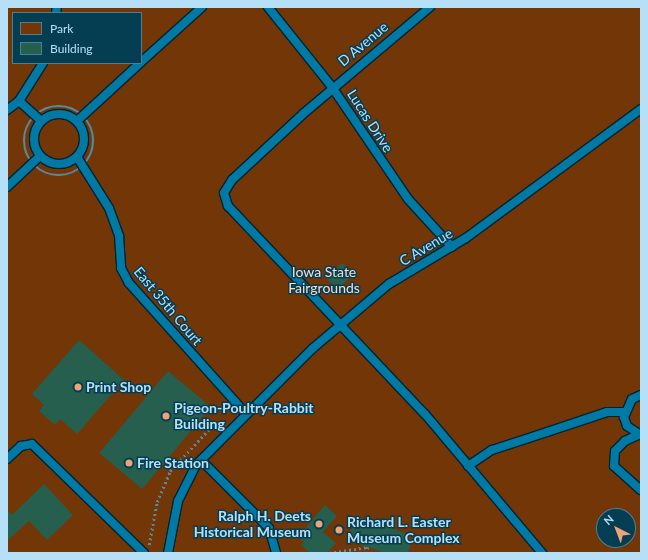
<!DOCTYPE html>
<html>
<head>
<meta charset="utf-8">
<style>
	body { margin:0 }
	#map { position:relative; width:648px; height:560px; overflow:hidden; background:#053e53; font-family:Lato,sans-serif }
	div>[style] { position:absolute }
	.green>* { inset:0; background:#723607 }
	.building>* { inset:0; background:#265f4e; transform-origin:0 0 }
	.path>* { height:2.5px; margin-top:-1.25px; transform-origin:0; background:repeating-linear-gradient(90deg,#578a9f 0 2px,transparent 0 5px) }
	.path>.ring { margin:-1.25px; padding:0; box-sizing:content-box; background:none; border:2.5px solid #578a9f; border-radius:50% }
	.roads { filter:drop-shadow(1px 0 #042330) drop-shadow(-1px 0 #042330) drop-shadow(0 1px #042330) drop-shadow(0 -1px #042330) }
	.service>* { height:8px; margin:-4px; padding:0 4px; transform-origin:4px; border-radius:4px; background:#007aa4 }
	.service>.ring { margin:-4px; padding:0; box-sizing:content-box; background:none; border:8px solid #007aa4; border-radius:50% }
	.dots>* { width:11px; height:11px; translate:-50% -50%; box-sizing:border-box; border:2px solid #053e53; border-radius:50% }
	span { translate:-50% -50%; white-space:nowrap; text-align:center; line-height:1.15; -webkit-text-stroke:3px #053e53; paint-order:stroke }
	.street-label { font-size:14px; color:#b5e0f7 }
	.park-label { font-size:14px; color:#faddcd }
	.poi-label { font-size:14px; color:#b5e0f7; font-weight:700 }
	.left { translate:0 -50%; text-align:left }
	.right { translate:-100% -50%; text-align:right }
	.frame { position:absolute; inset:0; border:8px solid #b5e0f7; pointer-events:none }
	.legend { position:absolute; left:12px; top:12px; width:130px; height:52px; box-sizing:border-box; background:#053e53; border:1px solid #4b7f95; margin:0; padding:5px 7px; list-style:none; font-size:12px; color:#b5e0f7 }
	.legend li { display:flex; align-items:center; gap:8px; height:20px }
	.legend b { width:20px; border:1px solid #4b7f95 }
	.north { position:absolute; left:596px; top:508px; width:40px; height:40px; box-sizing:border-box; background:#053e53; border:1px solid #4b7f95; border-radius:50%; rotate:318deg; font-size:11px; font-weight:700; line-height:16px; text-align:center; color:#b5e0f7 }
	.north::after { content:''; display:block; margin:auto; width:14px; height:18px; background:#efa377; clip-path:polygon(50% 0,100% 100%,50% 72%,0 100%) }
</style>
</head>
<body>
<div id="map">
	<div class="green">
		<div style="clip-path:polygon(evenodd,7px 7px,641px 7px,641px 553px,7px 553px,7px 7px,13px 13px,141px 13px,141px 63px,13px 63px,13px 13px,7px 7px,604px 516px,628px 516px,628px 540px,604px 540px,604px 516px)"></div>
	</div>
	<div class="building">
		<div style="left:342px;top:263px;width:16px;height:22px;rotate:45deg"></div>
		<div style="clip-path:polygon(79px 340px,124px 380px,77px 434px,60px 419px,55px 425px,39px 411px,44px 405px,32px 394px)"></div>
		<div style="left:168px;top:371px;width:56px;height:107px;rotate:40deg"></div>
		<div style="clip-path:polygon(44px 484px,73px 515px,47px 540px,29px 521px,7px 541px,7px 510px,12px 515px)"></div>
		<div style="clip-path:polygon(325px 505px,337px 516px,323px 532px,336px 543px,327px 553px,310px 553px,301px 545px,304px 542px,298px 537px)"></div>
		<div style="clip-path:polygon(362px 518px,405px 533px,412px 541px,408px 553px,385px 553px,354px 542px,350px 532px,354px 521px)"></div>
	</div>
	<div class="path">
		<div class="ring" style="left:24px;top:106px;width:67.5px;height:67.5px"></div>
		<div style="left:149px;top:545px;width:44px;rotate:-79.5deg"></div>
		<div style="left:157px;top:502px;width:34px;rotate:-67deg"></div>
		<div style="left:170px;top:471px;width:63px;rotate:-46.9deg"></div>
		<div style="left:329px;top:553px;width:39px;rotate:-9deg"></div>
		<div style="left:368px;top:547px;width:6px;rotate:108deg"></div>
	</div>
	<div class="roads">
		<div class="service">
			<div style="left:268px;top:7px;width:102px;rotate:51.3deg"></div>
			<div style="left:332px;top:87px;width:135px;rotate:55.8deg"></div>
			<div style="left:408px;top:199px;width:65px;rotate:47.5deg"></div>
			<div style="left:430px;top:7px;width:166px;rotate:139.9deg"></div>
			<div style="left:303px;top:114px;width:97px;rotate:137.1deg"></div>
			<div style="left:232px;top:180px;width:15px;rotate:122deg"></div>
			<div style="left:224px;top:193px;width:14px;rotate:73deg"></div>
			<div style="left:228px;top:206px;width:286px;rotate:46.6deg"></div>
			<div style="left:425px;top:414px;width:182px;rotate:49.9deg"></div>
			<div style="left:56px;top:13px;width:6px;rotate:-81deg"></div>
			<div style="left:141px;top:62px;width:82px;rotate:-42deg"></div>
			<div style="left:19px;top:101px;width:30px;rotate:42deg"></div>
			<div style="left:7px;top:110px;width:15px;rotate:-37deg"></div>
			<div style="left:19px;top:101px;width:45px;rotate:-57.7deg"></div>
			<div class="ring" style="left:34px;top:114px;width:42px;height:42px"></div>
			<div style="left:77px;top:121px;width:86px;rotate:-42.6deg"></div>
			<div style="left:77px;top:157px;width:60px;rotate:57.9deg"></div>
			<div style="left:109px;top:208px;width:30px;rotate:70deg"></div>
			<div style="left:119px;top:236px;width:32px;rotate:86deg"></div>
			<div style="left:121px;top:268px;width:17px;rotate:62deg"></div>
			<div style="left:129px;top:283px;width:176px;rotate:48.2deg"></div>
			<div style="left:7px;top:187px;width:45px;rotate:-43.2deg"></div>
			<div style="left:641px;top:395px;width:10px;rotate:156deg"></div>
			<div style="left:632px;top:399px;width:20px;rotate:114deg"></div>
			<div style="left:624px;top:417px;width:9px;rotate:72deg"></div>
			<div style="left:627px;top:426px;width:17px;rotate:33deg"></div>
			<div style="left:640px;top:434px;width:17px;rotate:155deg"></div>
			<div style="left:625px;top:441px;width:14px;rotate:135deg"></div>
			<div style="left:615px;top:451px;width:15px;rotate:94deg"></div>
			<div style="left:614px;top:466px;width:36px;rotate:42deg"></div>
			<div style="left:7px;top:459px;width:19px;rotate:-43deg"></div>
			<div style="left:21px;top:446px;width:11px;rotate:-10deg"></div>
			<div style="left:32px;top:444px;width:156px;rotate:44.2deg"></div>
			<div style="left:201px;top:460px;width:96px;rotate:45deg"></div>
			<div style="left:269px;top:528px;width:26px;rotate:74deg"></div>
			<div style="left:468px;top:466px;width:29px;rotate:-34deg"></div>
			<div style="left:492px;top:450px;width:58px;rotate:-18.1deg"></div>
			<div style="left:547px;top:432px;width:63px;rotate:-18.4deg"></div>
			<div style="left:607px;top:412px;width:19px"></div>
			<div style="left:168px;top:553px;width:53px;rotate:-79.1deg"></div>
			<div style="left:178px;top:501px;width:40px;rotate:-63.4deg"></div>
			<div style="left:196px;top:465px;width:164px;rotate:-45deg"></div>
			<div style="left:312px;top:349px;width:101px;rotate:-40.2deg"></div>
			<div style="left:389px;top:284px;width:90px;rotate:-30.9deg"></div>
			<div style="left:466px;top:238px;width:217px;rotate:-36.4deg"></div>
		</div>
	</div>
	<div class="dots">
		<div style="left:78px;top:387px;background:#efa377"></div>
		<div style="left:166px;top:416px;background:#efa377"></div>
		<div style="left:129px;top:463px;background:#efa377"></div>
		<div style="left:319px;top:524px;background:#efa377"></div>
		<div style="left:339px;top:530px;background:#efa377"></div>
	</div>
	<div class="street-label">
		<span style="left:363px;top:44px;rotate:-40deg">D Avenue</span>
		<span style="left:370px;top:121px;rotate:57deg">Lucas Drive</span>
		<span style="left:426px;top:247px;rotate:-31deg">C Avenue</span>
		<span style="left:168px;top:306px;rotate:50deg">East 35th Court</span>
	</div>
	<div class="park-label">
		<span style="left:324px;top:280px">Iowa State<br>Fairgrounds</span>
	</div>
	<div class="poi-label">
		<span class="left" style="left:86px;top:387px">Print Shop</span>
		<span class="left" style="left:174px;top:416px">Pigeon-Poultry-Rabbit<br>Building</span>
		<span class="left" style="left:137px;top:463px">Fire Station</span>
		<span class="right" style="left:311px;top:524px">Ralph H. Deets<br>Historical Museum</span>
		<span class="left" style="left:347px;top:530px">Richard L. Easter<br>Museum Complex</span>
	</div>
	<div class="frame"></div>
	<ul class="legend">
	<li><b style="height:11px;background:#723607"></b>Park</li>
	<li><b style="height:11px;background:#265f4e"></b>Building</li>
	</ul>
	<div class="north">N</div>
</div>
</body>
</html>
